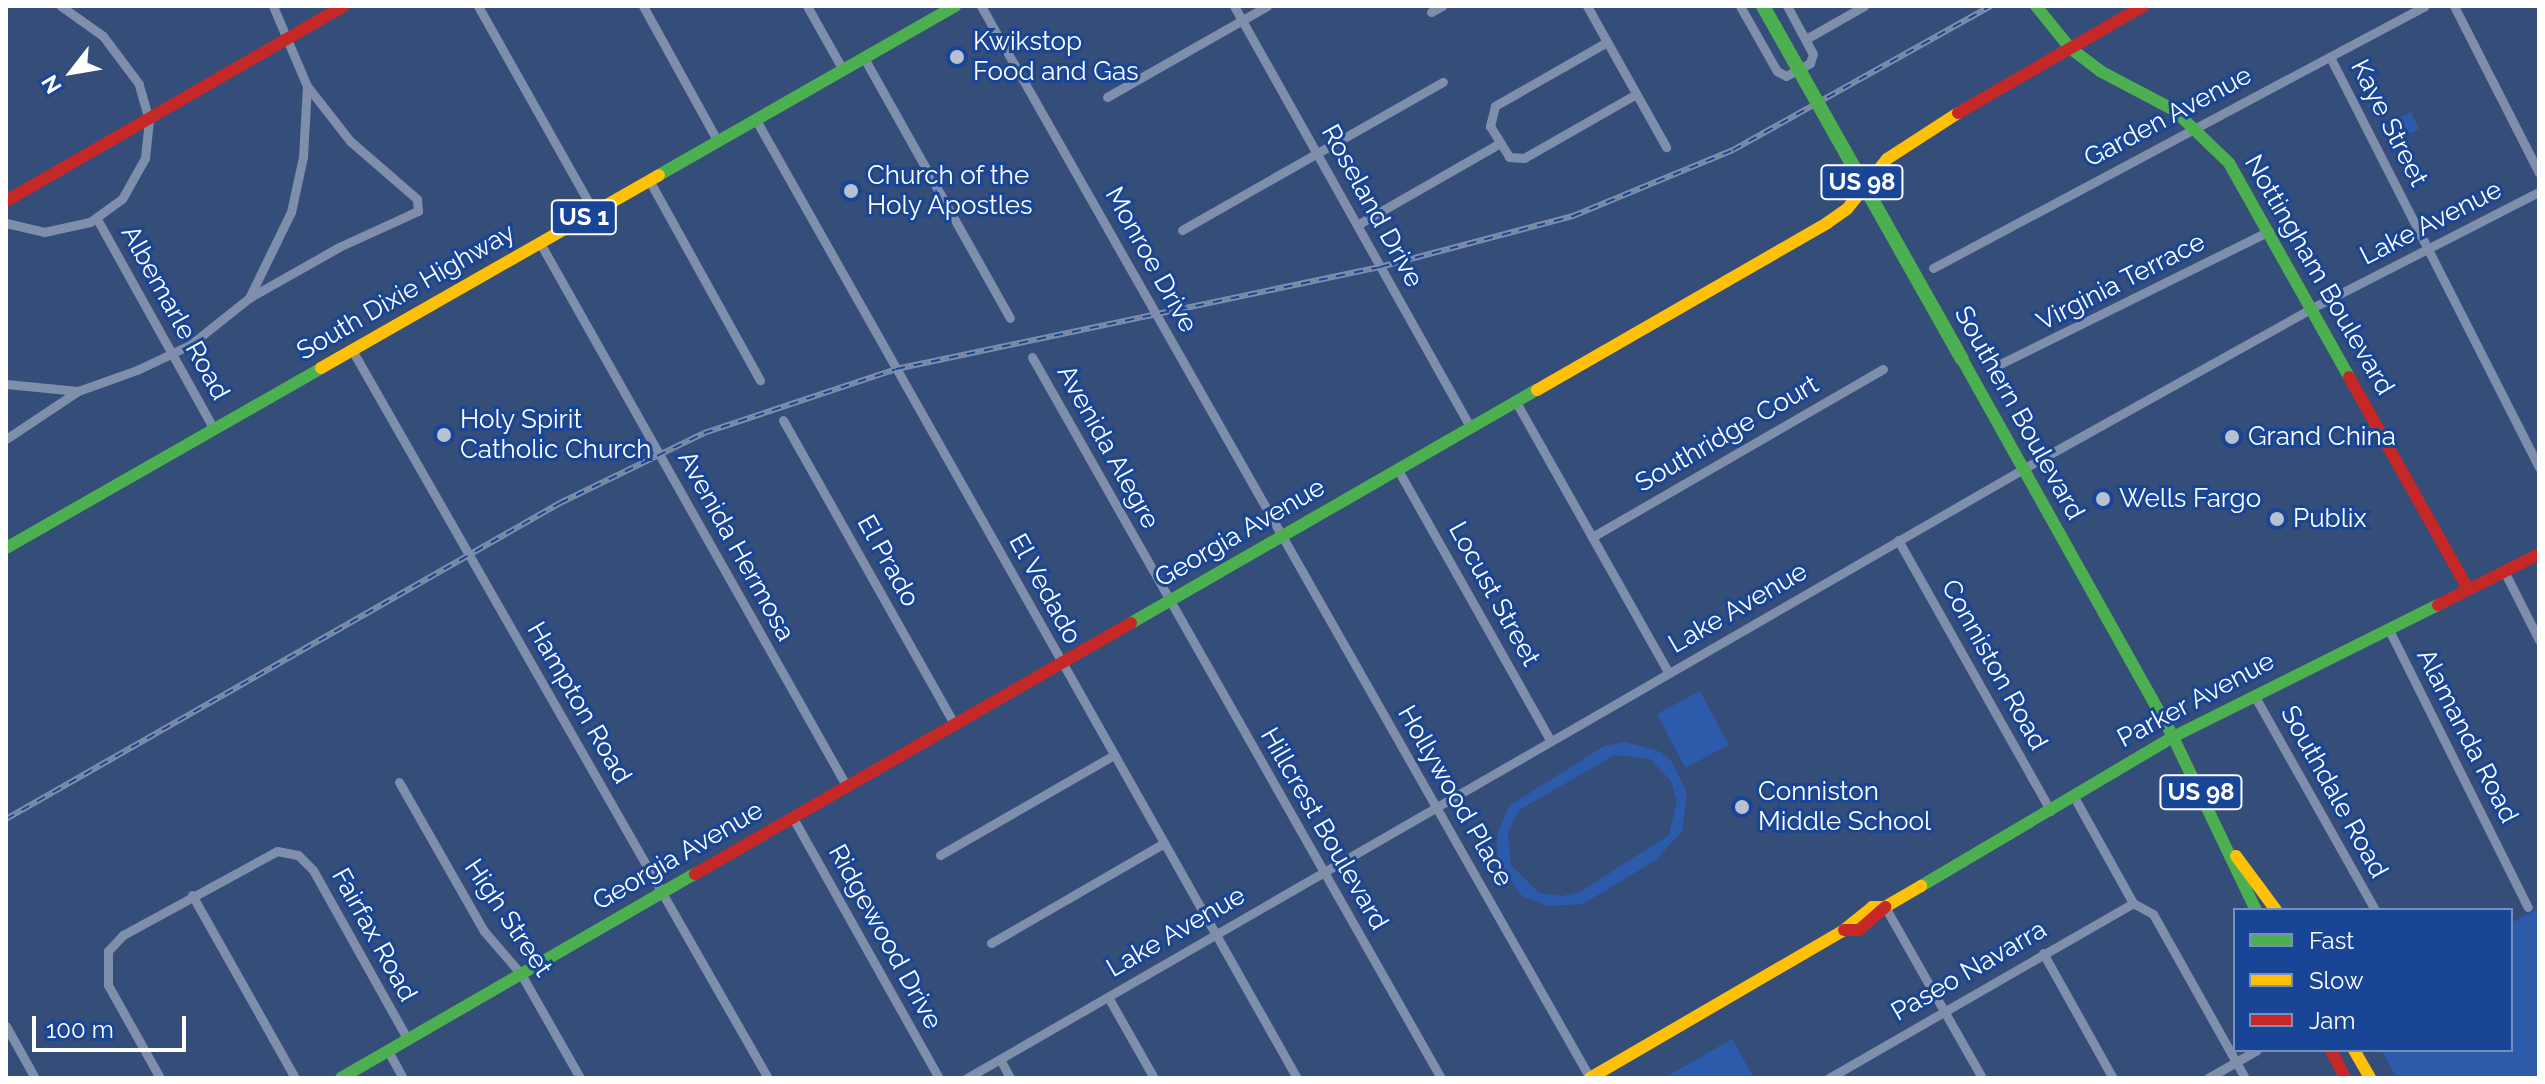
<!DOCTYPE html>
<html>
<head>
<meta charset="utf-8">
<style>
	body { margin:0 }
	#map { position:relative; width:2545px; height:1084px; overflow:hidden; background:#354d79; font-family:Raleway,sans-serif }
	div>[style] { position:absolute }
	.green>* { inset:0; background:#2c5bac; transform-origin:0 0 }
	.street>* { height:9px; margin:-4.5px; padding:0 4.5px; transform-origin:4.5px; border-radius:4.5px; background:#7e8eab }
	.fast>* { height:12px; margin:-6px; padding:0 6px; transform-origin:6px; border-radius:6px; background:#4caf50 }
	.slow>* { height:12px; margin:-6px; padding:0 6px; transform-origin:6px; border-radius:6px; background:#ffc107 }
	.jam>* { height:12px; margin:-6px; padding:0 6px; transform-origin:6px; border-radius:6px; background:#c62828 }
	.rail>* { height:6px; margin-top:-3px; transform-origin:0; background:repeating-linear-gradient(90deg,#184596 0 9px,#7e8eab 0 18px); box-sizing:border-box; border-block:2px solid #7e8eab }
	.fast-bridge>* { height:14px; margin:-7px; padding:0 7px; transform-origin:7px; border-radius:7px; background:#4caf50 }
	.dots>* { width:22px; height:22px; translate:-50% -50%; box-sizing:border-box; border:4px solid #184596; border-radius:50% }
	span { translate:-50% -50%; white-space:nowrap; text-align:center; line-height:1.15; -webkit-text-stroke:6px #184596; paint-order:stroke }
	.shield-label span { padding:2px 6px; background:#184596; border:2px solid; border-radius:6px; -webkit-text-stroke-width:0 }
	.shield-label { font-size:24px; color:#fff; font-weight:700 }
	.poi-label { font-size:26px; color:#fff }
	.left { translate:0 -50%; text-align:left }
	.street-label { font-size:26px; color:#fff }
	.frame { position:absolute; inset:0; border:8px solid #fff; pointer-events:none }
	.legend { position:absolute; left:2233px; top:908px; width:280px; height:144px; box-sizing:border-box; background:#184596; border:2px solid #748fc0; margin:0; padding:10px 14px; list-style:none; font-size:24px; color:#fff }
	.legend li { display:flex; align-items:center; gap:16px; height:40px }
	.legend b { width:40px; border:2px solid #748fc0 }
	.north { position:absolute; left:32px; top:32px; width:80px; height:80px; -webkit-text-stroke:6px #184596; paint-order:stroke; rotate:239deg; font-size:22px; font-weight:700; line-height:32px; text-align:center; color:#fff }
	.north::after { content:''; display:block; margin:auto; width:28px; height:36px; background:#fff; clip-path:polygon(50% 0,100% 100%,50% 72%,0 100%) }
	.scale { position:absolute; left:32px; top:1016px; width:154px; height:36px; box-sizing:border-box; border:4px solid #fff; border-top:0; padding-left:10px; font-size:24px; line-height:28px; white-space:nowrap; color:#fff; -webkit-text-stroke:6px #184596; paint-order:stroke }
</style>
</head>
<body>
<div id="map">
	<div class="green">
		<div style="left:2411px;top:112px;width:19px;height:29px;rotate:65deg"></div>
		<div style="left:1700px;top:691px;width:61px;height:49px;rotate:62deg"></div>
		<div style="clip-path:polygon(evenodd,1625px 742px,1661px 752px,1672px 762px,1687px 793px,1682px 831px,1656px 860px,1583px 904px,1548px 906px,1522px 896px,1501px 868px,1497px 852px,1497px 835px,1509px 806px,1604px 746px,1625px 742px,1615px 755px,1650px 759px,1671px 781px,1677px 801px,1669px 835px,1580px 892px,1562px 896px,1539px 893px,1511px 865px,1508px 833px,1514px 819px,1521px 809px,1615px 755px)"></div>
		<div style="clip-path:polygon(2539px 908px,2539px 1078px,2397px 1078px,2381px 1050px,2511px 1050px,2511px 923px)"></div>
		<div style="clip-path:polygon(1732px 1039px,1754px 1078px,1664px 1078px)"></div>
	</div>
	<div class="street">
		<div style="left:478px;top:6px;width:236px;rotate:60.6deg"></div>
		<div style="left:643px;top:6px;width:155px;rotate:61.1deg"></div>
		<div style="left:807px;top:6px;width:73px;rotate:60.6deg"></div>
		<div style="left:981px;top:6px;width:1233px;rotate:60.4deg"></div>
		<div style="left:1234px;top:6px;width:484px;rotate:60.7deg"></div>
		<div style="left:1587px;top:6px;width:162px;rotate:60.7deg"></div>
		<div style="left:1740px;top:6px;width:75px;rotate:60.4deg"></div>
		<div style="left:1777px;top:71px;width:10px;rotate:29deg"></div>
		<div style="left:1786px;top:76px;width:27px;rotate:-28deg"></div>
		<div style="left:1810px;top:63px;width:9px;rotate:-72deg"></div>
		<div style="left:1813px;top:54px;width:55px;rotate:-118.4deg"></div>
		<div style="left:2454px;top:6px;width:187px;rotate:63deg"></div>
		<div style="left:1431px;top:12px;width:13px;rotate:-29deg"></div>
		<div style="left:1806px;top:39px;width:67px;rotate:-29.6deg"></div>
		<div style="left:1607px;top:42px;width:129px;rotate:150.3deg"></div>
		<div style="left:1495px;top:106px;width:21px;rotate:104deg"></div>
		<div style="left:1490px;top:126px;width:36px;rotate:58deg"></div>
		<div style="left:1509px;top:157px;width:15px;rotate:4deg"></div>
		<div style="left:1524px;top:158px;width:129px;rotate:-29.7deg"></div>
		<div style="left:2330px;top:57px;width:460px;rotate:63deg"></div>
		<div style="left:864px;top:58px;width:298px;rotate:60.7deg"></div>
		<div style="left:1107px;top:97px;width:184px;rotate:-29.6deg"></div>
		<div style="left:756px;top:120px;width:1100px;rotate:60.55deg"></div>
		<div style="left:649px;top:180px;width:229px;rotate:61deg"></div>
		<div style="left:97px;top:219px;width:240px;rotate:60.9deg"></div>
		<div style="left:6px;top:223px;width:39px;rotate:13deg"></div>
		<div style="left:44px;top:232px;width:47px;rotate:-12.3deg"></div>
		<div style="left:90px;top:222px;width:39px;rotate:-36deg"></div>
		<div style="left:122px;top:199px;width:47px;rotate:-60.7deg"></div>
		<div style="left:145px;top:158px;width:38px;rotate:-84deg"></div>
		<div style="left:149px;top:120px;width:37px;rotate:-106deg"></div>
		<div style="left:139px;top:84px;width:60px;rotate:-126.9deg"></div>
		<div style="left:103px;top:36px;width:52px;rotate:-144.5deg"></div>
		<div style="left:1357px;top:225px;width:165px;rotate:-29.8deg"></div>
		<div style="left:1182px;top:230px;width:300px;rotate:-29.6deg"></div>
		<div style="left:540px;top:243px;width:625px;rotate:60.56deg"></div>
		<div style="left:1933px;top:268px;width:557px;rotate:-28.04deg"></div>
		<div style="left:249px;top:298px;width:103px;rotate:-29.5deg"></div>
		<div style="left:339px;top:247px;width:87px;rotate:-24.5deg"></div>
		<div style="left:418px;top:211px;width:12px;rotate:-95deg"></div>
		<div style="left:417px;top:199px;width:89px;rotate:-139.1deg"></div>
		<div style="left:350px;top:141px;width:70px;rotate:-128deg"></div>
		<div style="left:352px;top:350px;width:838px;rotate:60.26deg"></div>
		<div style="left:1032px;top:357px;width:829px;rotate:60.44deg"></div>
		<div style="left:1992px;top:368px;width:309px;rotate:-26.3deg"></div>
		<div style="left:6px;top:384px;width:72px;rotate:5.6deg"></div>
		<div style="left:78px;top:391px;width:63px;rotate:-19.6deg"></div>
		<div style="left:137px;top:370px;width:59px;rotate:-25.3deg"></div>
		<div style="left:190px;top:345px;width:75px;rotate:-38.5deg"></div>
		<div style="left:249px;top:298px;width:96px;rotate:-64deg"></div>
		<div style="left:291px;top:212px;width:56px;rotate:-77.7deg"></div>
		<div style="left:303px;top:157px;width:71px;rotate:-86.8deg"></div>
		<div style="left:307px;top:86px;width:87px;rotate:-113deg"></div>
		<div style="left:1516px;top:402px;width:311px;rotate:60.6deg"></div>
		<div style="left:783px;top:420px;width:350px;rotate:60.6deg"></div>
		<div style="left:6px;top:439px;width:87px;rotate:-33.7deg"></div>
		<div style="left:1398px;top:470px;width:311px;rotate:60.6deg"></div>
		<div style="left:1592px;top:537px;width:336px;rotate:-30deg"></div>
		<div style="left:1898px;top:540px;width:311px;rotate:60.6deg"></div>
		<div style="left:2504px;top:571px;width:77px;rotate:63.1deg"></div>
		<div style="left:2388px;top:628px;width:312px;rotate:63.4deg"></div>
		<div style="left:2254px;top:695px;width:247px;rotate:60.6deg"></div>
		<div style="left:399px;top:782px;width:172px;rotate:60.3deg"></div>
		<div style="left:484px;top:931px;width:57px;rotate:49.3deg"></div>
		<div style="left:521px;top:974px;width:120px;rotate:60.4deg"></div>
		<div style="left:2074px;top:797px;width:121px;rotate:60.9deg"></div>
		<div style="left:2133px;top:903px;width:23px;rotate:29deg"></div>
		<div style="left:2153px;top:914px;width:188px;rotate:60.7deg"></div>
		<div style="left:793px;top:818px;width:298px;rotate:60.7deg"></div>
		<div style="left:940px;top:855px;width:201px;rotate:-29.9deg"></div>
		<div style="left:192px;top:895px;width:210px;rotate:60.6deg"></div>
		<div style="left:1885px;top:907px;width:197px;rotate:60.4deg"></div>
		<div style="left:991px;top:943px;width:200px;rotate:-30deg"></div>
		<div style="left:2043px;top:953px;width:143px;rotate:60.8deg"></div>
		<div style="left:1108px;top:997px;width:93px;rotate:60.4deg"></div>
		<div style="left:6px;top:1026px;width:60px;rotate:60.9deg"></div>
		<div style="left:388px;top:1051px;width:31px;rotate:61deg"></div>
		<div style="left:1000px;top:1059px;width:21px;rotate:62deg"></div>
		<div style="left:160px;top:1078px;width:107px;rotate:-119.2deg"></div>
		<div style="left:108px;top:985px;width:34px;rotate:-90deg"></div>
		<div style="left:108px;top:951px;width:22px;rotate:-47deg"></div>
		<div style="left:123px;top:935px;width:175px;rotate:-28.6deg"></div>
		<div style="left:277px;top:851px;width:21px;rotate:11deg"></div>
		<div style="left:298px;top:855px;width:21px;rotate:45deg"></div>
		<div style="left:313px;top:870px;width:195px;rotate:60.8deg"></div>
		<div style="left:967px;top:1078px;width:1219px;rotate:-29.97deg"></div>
		<div style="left:2023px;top:469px;width:331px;rotate:-29.1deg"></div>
		<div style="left:2312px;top:308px;width:255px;rotate:-27.1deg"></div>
		<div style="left:1829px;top:1078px;width:351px;rotate:-29.9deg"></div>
		<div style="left:2208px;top:1078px;width:56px;rotate:-29.7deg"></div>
	</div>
	<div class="fast">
		<div style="left:2036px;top:6px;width:54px;rotate:51deg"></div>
		<div style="left:2070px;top:48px;width:38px;rotate:37deg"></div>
		<div style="left:2100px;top:71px;width:84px;rotate:27.8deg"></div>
		<div style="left:2174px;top:110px;width:76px;rotate:43.9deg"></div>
		<div style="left:2229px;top:163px;width:245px;rotate:60.7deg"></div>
		<div style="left:659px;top:175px;width:341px;rotate:-29.7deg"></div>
		<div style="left:1962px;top:359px;width:433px;rotate:60.8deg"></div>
		<div style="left:2173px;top:737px;width:192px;rotate:64.4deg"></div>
		<div style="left:6px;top:548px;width:363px;rotate:-29.7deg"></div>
		<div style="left:1131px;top:623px;width:468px;rotate:-29.9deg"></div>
		<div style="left:1921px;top:886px;width:293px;rotate:-30.6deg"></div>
		<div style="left:2173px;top:737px;width:296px;rotate:-26.5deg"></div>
		<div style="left:341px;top:1078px;width:409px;rotate:-30deg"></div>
	</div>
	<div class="slow">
		<div style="left:321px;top:368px;width:389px;rotate:-29.7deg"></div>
		<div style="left:1537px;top:390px;width:335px;rotate:-29.9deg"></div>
		<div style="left:1827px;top:223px;width:24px;rotate:-35deg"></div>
		<div style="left:1847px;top:209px;width:64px;rotate:-51.3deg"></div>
		<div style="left:1887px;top:159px;width:85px;rotate:-32.9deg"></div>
		<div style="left:2236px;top:856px;width:67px;rotate:53.5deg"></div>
		<div style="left:2354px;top:1050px;width:32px;rotate:60deg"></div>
		<div style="left:1590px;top:1078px;width:294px;rotate:-30.2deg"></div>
		<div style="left:1844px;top:930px;width:36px;rotate:-39deg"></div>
		<div style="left:1872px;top:907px;width:13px"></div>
		<div style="left:1885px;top:907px;width:42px;rotate:-30.3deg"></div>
	</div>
	<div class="jam">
		<div style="left:1958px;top:113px;width:214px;rotate:-30deg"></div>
		<div style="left:6px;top:201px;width:390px;rotate:-30deg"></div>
		<div style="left:2349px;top:377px;width:243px;rotate:60.7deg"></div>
		<div style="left:2438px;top:605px;width:113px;rotate:-26.8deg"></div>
		<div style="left:695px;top:874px;width:503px;rotate:-29.93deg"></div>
		<div style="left:1844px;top:930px;width:15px"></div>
		<div style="left:1859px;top:930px;width:35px;rotate:-41deg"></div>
		<div style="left:2331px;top:1050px;width:31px;rotate:63deg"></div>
	</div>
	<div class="rail">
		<div style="left:6px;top:819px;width:638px;rotate:-29.7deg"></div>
		<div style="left:560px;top:503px;width:160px;rotate:-25.9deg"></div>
		<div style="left:704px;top:433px;width:202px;rotate:-18.4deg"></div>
		<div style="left:896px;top:369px;width:495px;rotate:-11.9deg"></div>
		<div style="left:1380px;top:267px;width:200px;rotate:-14.8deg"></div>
		<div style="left:1573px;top:216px;width:173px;rotate:-22.4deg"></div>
		<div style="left:1733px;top:150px;width:295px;rotate:-29.2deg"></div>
	</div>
	<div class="fast-bridge">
		<div style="left:1763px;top:6px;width:405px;rotate:60.6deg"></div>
	</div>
	<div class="dots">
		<div style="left:957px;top:57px;background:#b8c1d0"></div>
		<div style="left:851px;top:191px;background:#b8c1d0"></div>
		<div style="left:444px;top:435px;background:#b8c1d0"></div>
		<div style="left:2232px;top:437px;background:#b8c1d0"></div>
		<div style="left:2103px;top:499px;background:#b8c1d0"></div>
		<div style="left:2277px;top:519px;background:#b8c1d0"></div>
		<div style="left:1742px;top:807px;background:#b8c1d0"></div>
	</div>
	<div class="shield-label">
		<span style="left:1862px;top:182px">US 98</span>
		<span style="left:584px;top:217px">US 1</span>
		<span style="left:2201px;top:792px">US 98</span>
	</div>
	<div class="poi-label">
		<span class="left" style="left:973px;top:57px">Kwikstop<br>Food and Gas</span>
		<span class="left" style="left:867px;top:191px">Church of the<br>Holy Apostles</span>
		<span class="left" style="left:460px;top:435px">Holy Spirit<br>Catholic Church</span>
		<span class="left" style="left:2248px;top:437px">Grand China</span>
		<span class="left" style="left:2119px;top:499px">Wells Fargo</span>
		<span class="left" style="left:2293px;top:519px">Publix</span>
		<span class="left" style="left:1758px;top:807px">Conniston<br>Middle School</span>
	</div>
	<div class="street-label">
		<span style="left:2168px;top:117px;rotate:-28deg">Garden Avenue</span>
		<span style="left:2389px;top:123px;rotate:63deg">Kaye Street</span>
		<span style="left:1372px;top:206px;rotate:61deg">Roseland Drive</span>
		<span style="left:2431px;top:223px;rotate:-27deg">Lake Avenue</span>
		<span style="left:1151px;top:260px;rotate:61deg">Monroe Drive</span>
		<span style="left:2319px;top:275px;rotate:60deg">Nottingham Boulevard</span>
		<span style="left:2121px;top:282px;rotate:-27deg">Virginia Terrace</span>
		<span style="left:406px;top:292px;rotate:-30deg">South Dixie Highway</span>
		<span style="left:175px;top:313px;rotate:61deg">Albemarle Road</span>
		<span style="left:2019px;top:413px;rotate:61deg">Southern Boulevard</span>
		<span style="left:1727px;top:434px;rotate:-30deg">Southridge Court</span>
		<span style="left:1108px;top:447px;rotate:61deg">Avenida Alegre</span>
		<span style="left:1240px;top:533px;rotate:-30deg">Georgia Avenue</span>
		<span style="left:736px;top:546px;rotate:61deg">Avenida Hermosa</span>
		<span style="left:888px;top:561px;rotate:61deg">El Prado</span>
		<span style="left:1045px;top:589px;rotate:61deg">El Vedado</span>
		<span style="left:1494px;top:594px;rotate:61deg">Locust Street</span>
		<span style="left:1738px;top:608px;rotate:-30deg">Lake Avenue</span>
		<span style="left:1994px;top:665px;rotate:61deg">Conniston Road</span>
		<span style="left:2196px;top:700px;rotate:-28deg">Parker Avenue</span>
		<span style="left:579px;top:703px;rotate:60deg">Hampton Road</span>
		<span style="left:2467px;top:736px;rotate:63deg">Alamanda Road</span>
		<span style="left:2334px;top:792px;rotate:61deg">Southdale Road</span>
		<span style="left:1455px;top:796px;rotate:60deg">Hollywood Place</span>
		<span style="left:1324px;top:829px;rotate:60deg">Hillcrest Boulevard</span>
		<span style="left:678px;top:856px;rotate:-30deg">Georgia Avenue</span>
		<span style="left:508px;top:918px;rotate:56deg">High Street</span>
		<span style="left:1176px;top:932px;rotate:-30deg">Lake Avenue</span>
		<span style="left:374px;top:935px;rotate:61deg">Fairfax Road</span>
		<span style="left:885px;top:937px;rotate:61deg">Ridgewood Drive</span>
		<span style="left:1969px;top:971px;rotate:-30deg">Paseo Navarra</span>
	</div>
	<div class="frame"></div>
	<ul class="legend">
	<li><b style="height:10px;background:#4caf50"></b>Fast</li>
	<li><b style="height:10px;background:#ffc107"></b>Slow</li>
	<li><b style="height:10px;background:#c62828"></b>Jam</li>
	</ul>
	<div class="north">N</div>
	<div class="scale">100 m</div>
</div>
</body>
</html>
